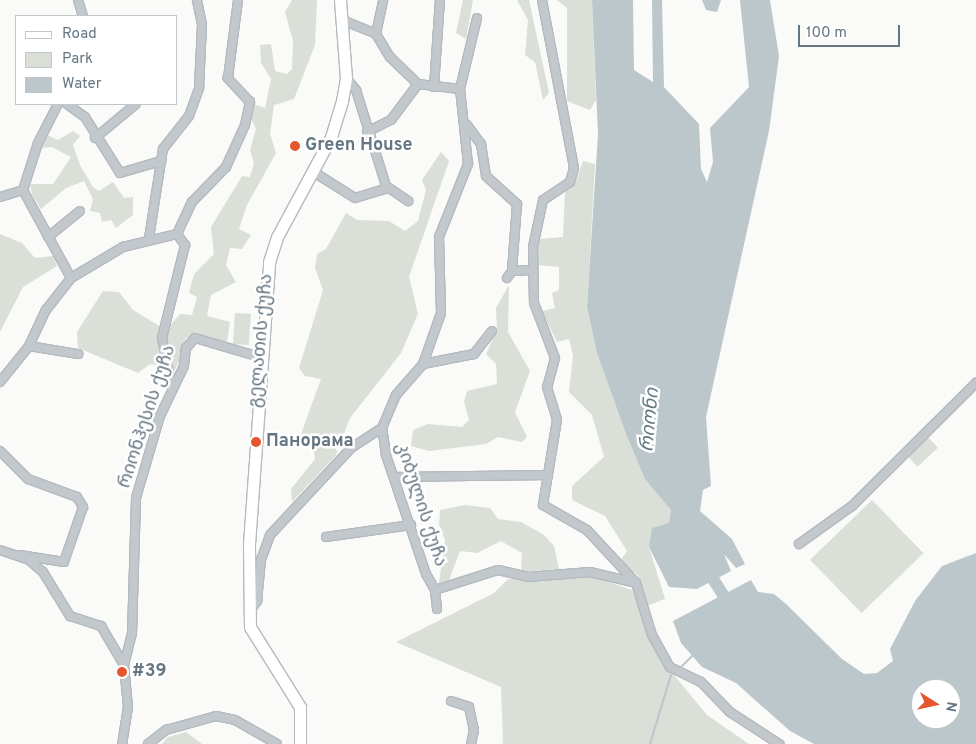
<!DOCTYPE html>
<html>
<head>
<meta charset="utf-8">
<style>
	body { margin:0 }
	#map { position:relative; width:976px; height:744px; overflow:hidden; background:#fafaf8; font-family:Overpass,"Noto Sans Georgian",sans-serif }
	div>[style] { position:absolute }
	.green>* { inset:0; background:#dadfd7; transform-origin:0 0 }
	.water>* { inset:0; background:#bbc7cb }
	.stream>* { height:2px; margin:-1px; padding:0 1px; transform-origin:1px; border-radius:1px; background:#bbc7cb }
	.river>* { height:12px; margin:-6px; padding:0 6px; transform-origin:6px; border-radius:6px; background:#bbc7cb }
	.roads { filter:drop-shadow(1px 0 #b3babf) drop-shadow(-1px 0 #b3babf) drop-shadow(0 1px #b3babf) drop-shadow(0 -1px #b3babf) }
	.street>* { height:8px; margin:-4px; padding:0 4px; transform-origin:4px; border-radius:4px; background:#c3c8cc }
	.secondary>* { height:11px; margin:-5.5px; padding:0 5.5px; transform-origin:5.5px; border-radius:5.5px; background:#fff }
	.dots>* { width:14px; height:14px; translate:-50% -50%; box-sizing:border-box; border:2px solid #fff; border-radius:50% }
	span { translate:-50% -50%; white-space:nowrap; text-align:center; line-height:1.15; -webkit-text-stroke:5px #fff; paint-order:stroke }
	.poi-label { font-size:18px; color:#657683; font-weight:700 }
	.left { translate:0 -50%; text-align:left }
	.street-label { font-size:18px; color:#657683 }
	.water-label { font-size:19px; color:#60757c; font-style:italic }
	.legend { position:absolute; left:15px; top:15px; width:162px; height:90px; box-sizing:border-box; background:#fff; border:1px solid #c1c8cd; margin:0; padding:6px 9px; list-style:none; font-size:15px; color:#657683 }
	.legend li { display:flex; align-items:center; gap:10px; height:25px }
	.legend b { width:25px; border:1px solid #c1c8cd }
	.north { position:absolute; left:911px; top:679px; width:50px; height:50px; box-sizing:border-box; background:#fff; border:1px solid #c1c8cd; border-radius:50%; rotate:100deg; font-size:14px; font-weight:700; line-height:20px; text-align:center; color:#657683 }
	.north::after { content:''; display:block; margin:auto; width:18px; height:22px; background:#e4572e; clip-path:polygon(50% 0,100% 100%,50% 72%,0 100%) }
	.scale { position:absolute; left:798px; top:25px; width:102px; height:22px; box-sizing:border-box; border:2px solid #657683; border-top:0; padding-left:6px; font-size:15px; line-height:18px; white-space:nowrap; color:#657683; -webkit-text-stroke:4px #fff; paint-order:stroke }
</style>
</head>
<body>
<div id="map">
	<div class="green">
		<div style="clip-path:polygon(292px 0,317px 0,315px 45px,294px 99px,274px 105px,270px 134px,276px 153px,247px 205px,239px 229px,251px 235px,242px 249px,230px 248px,226px 265px,236px 282px,211px 295px,207px 316px,230px 322px,227px 342px,196px 333px,185px 339px,182px 356px,172px 375px,166px 330px,180px 314px,192px 315px,197px 297px,189px 293px,194px 274px,214px 254px,211px 227px,242px 176px,250px 177px,254px 163px,250px 150px,256px 129px,250px 116px,252px 104px,265px 108px,271px 79px,261px 63px,260px 45px,271px 44px,275px 71px,287px 74px,292px 69px,293px 41px,285px 12px)"></div>
		<div style="clip-path:polygon(463px 0,473px 0,466px 39px,456px 33px)"></div>
		<div style="clip-path:polygon(517px 0,529px 0,549px 93px,543px 100px,535px 62px,525px 55px,528px 20px)"></div>
		<div style="clip-path:polygon(557px 0,592px 0,596px 100px,590px 110px,567px 101px,567px 8px)"></div>
		<div style="clip-path:polygon(73px 131px,80px 136px,73px 145px,80px 165px,93px 187px,99px 191px,113px 182px,124px 198px,133px 197px,133px 215px,116px 228px,111px 220px,102px 222px,100px 213px,90px 211px,93px 199px,84px 181px,66px 188px,41px 209px,32px 194px,30px 184px,53px 184px,71px 157px,52px 147px,41px 148px,47px 135px,58px 140px)"></div>
		<div style="clip-path:polygon(441px 152px,449px 161px,409px 277px,418px 314px,401px 353px,350px 418px,336px 455px,292px 502px,291px 489px,315px 459px,313px 446px,301px 434px,321px 379px,305px 376px,299px 368px,323px 290px,315px 268px,317px 254px,326px 249px,346px 213px,357px 220px,389px 221px,405px 231px,418px 221px,426px 190px,422px 180px)"></div>
		<div style="clip-path:polygon(583px 161px,595px 164px,587px 307px,597px 353px,645px 478px,671px 510px,669px 523px,649px 547px,665px 599px,647px 606px,638px 575px,620px 561px,627px 551px,605px 516px,572px 500px,572px 486px,604px 457px,592px 415px,569px 392px,573px 356px,569px 339px,557px 342px,542px 311px,555px 308px,552px 293px,559px 290px,559px 267px,536px 265px,539px 239px,563px 237px,565px 192px,577px 178px)"></div>
		<div style="clip-path:polygon(0 234px,22px 243px,35px 258px,53px 256px,57px 266px,23px 287px,0 332px)"></div>
		<div style="clip-path:polygon(509px 285px,508px 332px,530px 371px,515px 412px,527px 437px,522px 442px,498px 437px,486px 444px,429px 451px,411px 446px,413px 430px,428px 424px,462px 427px,469px 420px,464px 402px,467px 391px,497px 384px,496px 364px,486px 354px,497px 330px,496px 308px)"></div>
		<div style="clip-path:polygon(103px 291px,119px 292px,133px 310px,161px 327px,162px 366px,150px 364px,138px 373px,78px 348px,77px 332px)"></div>
		<div style="left:235px;top:313px;width:16px;height:31px;rotate:4deg"></div>
		<div style="left:927px;top:436px;width:16px;height:28px;rotate:47deg"></div>
		<div style="left:872px;top:500px;width:74px;height:86px;rotate:46deg"></div>
		<div style="clip-path:polygon(465px 505px,490px 508px,498px 519px,521px 522px,544px 535px,554px 546px,559px 569px,521px 572px,522px 553px,501px 541px,477px 553px,460px 551px,449px 580px,439px 583px,445px 540px,439px 525px,440px 510px)"></div>
		<div style="clip-path:polygon(591px 576px,632px 590px,660px 658px,707px 715px,749px 744px,503px 744px,501px 687px,396px 642px,494px 593px,508px 579px)"></div>
		<div style="clip-path:polygon(186px 732px,202px 744px,162px 744px,168px 737px)"></div>
	</div>
	<div class="water">
		<div style="clip-path:polygon(592px 0,633px 0,634px 70px,653px 82px,652px 0,662px 0,664px 87px,699px 124px,701px 169px,707px 182px,713px 162px,710px 128px,749px 87px,740px 0,770px 0,779px 56px,769px 131px,706px 417px,711px 486px,703px 490px,700px 511px,732px 539px,745px 564px,736px 568px,724px 554px,731px 571px,697px 589px,669px 587px,649px 547px,652px 528px,669px 523px,671px 510px,645px 479px,627px 436px,597px 353px,587px 307px,598px 134px)"></div>
		<div style="clip-path:polygon(702px 0,721px 0,717px 12px,706px 10px)"></div>
		<div style="clip-path:polygon(evenodd,976px 553px,976px 744px,814px 744px,790px 731px,736px 683px,702px 667px,681px 643px,673px 621px,751px 580px,758px 592px,774px 594px,786px 604px,842px 659px,864px 674px,877px 673px,893px 661px,890px 649px,915px 601px,942px 566px,976px 553px,921px 689px,951px 689px,951px 719px,921px 719px,921px 689px)"></div>
	</div>
	<div class="stream">
		<div style="left:682px;top:666px;width:16px;rotate:-45deg"></div>
		<div style="left:650px;top:744px;width:72px;rotate:-73.1deg"></div>
	</div>
	<div class="river">
		<div style="left:705px;top:566px;width:34px;rotate:58deg"></div>
		<div style="left:723px;top:595px;width:16px;rotate:83deg"></div>
	</div>
	<div class="roads">
		<div class="street">
			<div style="left:78px;top:0;width:17px;rotate:73deg"></div>
			<div style="left:542px;top:0;width:171px;rotate:79.2deg"></div>
			<div style="left:574px;top:168px;width:15px;rotate:106deg"></div>
			<div style="left:570px;top:182px;width:32px;rotate:146deg"></div>
			<div style="left:543px;top:200px;width:48px;rotate:102deg"></div>
			<div style="left:533px;top:247px;width:56px;rotate:89deg"></div>
			<div style="left:534px;top:303px;width:59px;rotate:69.1deg"></div>
			<div style="left:555px;top:358px;width:30px;rotate:105deg"></div>
			<div style="left:547px;top:387px;width:34px;rotate:73deg"></div>
			<div style="left:557px;top:420px;width:86px;rotate:99.4deg"></div>
			<div style="left:543px;top:505px;width:51px;rotate:29.6deg"></div>
			<div style="left:587px;top:530px;width:72px;rotate:47.2deg"></div>
			<div style="left:636px;top:583px;width:54px;rotate:72.9deg"></div>
			<div style="left:652px;top:635px;width:37px;rotate:61deg"></div>
			<div style="left:670px;top:667px;width:34px;rotate:26deg"></div>
			<div style="left:701px;top:682px;width:42px;rotate:46deg"></div>
			<div style="left:730px;top:712px;width:59px;rotate:33.1deg"></div>
			<div style="left:342px;top:20px;width:37px;rotate:22deg"></div>
			<div style="left:376px;top:34px;width:27px;rotate:59deg"></div>
			<div style="left:390px;top:57px;width:39px;rotate:44deg"></div>
			<div style="left:418px;top:84px;width:42px;rotate:6.8deg"></div>
			<div style="left:376px;top:34px;width:35px;rotate:-78deg"></div>
			<div style="left:346px;top:78px;width:16px;rotate:50deg"></div>
			<div style="left:356px;top:90px;width:101px;rotate:72.6deg"></div>
			<div style="left:386px;top:186px;width:27px;rotate:34deg"></div>
			<div style="left:434px;top:87px;width:87px;rotate:-86.1deg"></div>
			<div style="left:58px;top:104px;width:44px;rotate:117.1deg"></div>
			<div style="left:38px;top:143px;width:49px;rotate:107.7deg"></div>
			<div style="left:23px;top:190px;width:100px;rotate:61.4deg"></div>
			<div style="left:67px;top:104px;width:22px;rotate:36deg"></div>
			<div style="left:85px;top:117px;width:66px;rotate:58deg"></div>
			<div style="left:120px;top:173px;width:43px;rotate:-16.3deg"></div>
			<div style="left:467px;top:125px;width:24px;rotate:54deg"></div>
			<div style="left:481px;top:144px;width:32px;rotate:81deg"></div>
			<div style="left:486px;top:176px;width:42px;rotate:42.1deg"></div>
			<div style="left:517px;top:204px;width:67px;rotate:94.3deg"></div>
			<div style="left:367px;top:132px;width:27px;rotate:-27deg"></div>
			<div style="left:391px;top:120px;width:45px;rotate:-53.1deg"></div>
			<div style="left:95px;top:138px;width:53px;rotate:-39.7deg"></div>
			<div style="left:312px;top:171px;width:51px;rotate:32.1deg"></div>
			<div style="left:355px;top:198px;width:34px;rotate:-17deg"></div>
			<div style="left:0;top:197px;width:24px;rotate:-17deg"></div>
			<div style="left:177px;top:234px;width:35px;rotate:-65deg"></div>
			<div style="left:192px;top:202px;width:49px;rotate:-45.8deg"></div>
			<div style="left:226px;top:167px;width:46px;rotate:-65.7deg"></div>
			<div style="left:245px;top:125px;width:24px;rotate:-78deg"></div>
			<div style="left:250px;top:102px;width:33px;rotate:-133deg"></div>
			<div style="left:228px;top:78px;width:79px;rotate:-82.7deg"></div>
			<div style="left:48px;top:237px;width:41px;rotate:-39.1deg"></div>
			<div style="left:149px;top:238px;width:90px;rotate:-81.1deg"></div>
			<div style="left:163px;top:149px;width:42px;rotate:-51.8deg"></div>
			<div style="left:189px;top:116px;width:30px;rotate:-70deg"></div>
			<div style="left:199px;top:88px;width:64px;rotate:-87.3deg"></div>
			<div style="left:202px;top:24px;width:25px;rotate:-102deg"></div>
			<div style="left:507px;top:278px;width:9px;rotate:-54deg"></div>
			<div style="left:512px;top:271px;width:20px;rotate:-3deg"></div>
			<div style="left:29px;top:346px;width:50px;rotate:9.3deg"></div>
			<div style="left:423px;top:364px;width:52px;rotate:-11.1deg"></div>
			<div style="left:474px;top:354px;width:29px;rotate:-52deg"></div>
			<div style="left:0;top:382px;width:46px;rotate:-51.1deg"></div>
			<div style="left:29px;top:346px;width:40px;rotate:-65deg"></div>
			<div style="left:46px;top:310px;width:41px;rotate:-52deg"></div>
			<div style="left:71px;top:278px;width:61px;rotate:-30.8deg"></div>
			<div style="left:123px;top:247px;width:56px;rotate:-13.5deg"></div>
			<div style="left:177px;top:234px;width:14px;rotate:54deg"></div>
			<div style="left:185px;top:245px;width:96px;rotate:103.9deg"></div>
			<div style="left:162px;top:338px;width:50px;rotate:78.5deg"></div>
			<div style="left:0;top:451px;width:40px;rotate:45deg"></div>
			<div style="left:28px;top:479px;width:52px;rotate:20.2deg"></div>
			<div style="left:77px;top:497px;width:12px;rotate:59deg"></div>
			<div style="left:83px;top:507px;width:58px;rotate:109.1deg"></div>
			<div style="left:64px;top:562px;width:45px;rotate:-171deg"></div>
			<div style="left:394px;top:477px;width:154px;rotate:-0.7deg"></div>
			<div style="left:326px;top:537px;width:86px;rotate:-8deg"></div>
			<div style="left:799px;top:544px;width:65px;rotate:-35.6deg"></div>
			<div style="left:852px;top:506px;width:175px;rotate:-44.8deg"></div>
			<div style="left:0;top:550px;width:31px;rotate:19deg"></div>
			<div style="left:29px;top:560px;width:18px;rotate:41deg"></div>
			<div style="left:43px;top:572px;width:52px;rotate:58.5deg"></div>
			<div style="left:70px;top:616px;width:33px;rotate:18deg"></div>
			<div style="left:101px;top:626px;width:45px;rotate:59.5deg"></div>
			<div style="left:124px;top:665px;width:42px;rotate:84.6deg"></div>
			<div style="left:128px;top:707px;width:37px;rotate:99deg"></div>
			<div style="left:435px;top:590px;width:66px;rotate:-17.6deg"></div>
			<div style="left:498px;top:570px;width:31px;rotate:13deg"></div>
			<div style="left:528px;top:577px;width:62px;rotate:-4.6deg"></div>
			<div style="left:590px;top:572px;width:47px;rotate:13.4deg"></div>
			<div style="left:437px;top:609px;width:19px;rotate:-96deg"></div>
			<div style="left:435px;top:590px;width:18px;rotate:-119deg"></div>
			<div style="left:426px;top:574px;width:126px;rotate:-108.6deg"></div>
			<div style="left:386px;top:455px;width:27px;rotate:-98deg"></div>
			<div style="left:382px;top:428px;width:36px;rotate:-67deg"></div>
			<div style="left:396px;top:395px;width:41px;rotate:-48.9deg"></div>
			<div style="left:423px;top:364px;width:54px;rotate:-70.6deg"></div>
			<div style="left:441px;top:313px;width:76px;rotate:-91.5deg"></div>
			<div style="left:439px;top:237px;width:79px;rotate:-68.3deg"></div>
			<div style="left:468px;top:164px;width:75px;rotate:-96.1deg"></div>
			<div style="left:460px;top:89px;width:73px;rotate:-76.5deg"></div>
			<div style="left:249px;top:612px;width:14px;rotate:-54deg"></div>
			<div style="left:257px;top:601px;width:41px;rotate:-84.4deg"></div>
			<div style="left:261px;top:560px;width:27px;rotate:-70deg"></div>
			<div style="left:270px;top:535px;width:119px;rotate:-47deg"></div>
			<div style="left:351px;top:448px;width:37px;rotate:-33deg"></div>
			<div style="left:124px;top:665px;width:32px;rotate:-76deg"></div>
			<div style="left:132px;top:634px;width:136px;rotate:-88.3deg"></div>
			<div style="left:136px;top:498px;width:85px;rotate:-73.7deg"></div>
			<div style="left:160px;top:416px;width:55px;rotate:-64.4deg"></div>
			<div style="left:184px;top:366px;width:18px;rotate:-84deg"></div>
			<div style="left:186px;top:348px;width:13px;rotate:-48deg"></div>
			<div style="left:195px;top:338px;width:68px;rotate:16.3deg"></div>
			<div style="left:451px;top:701px;width:19px;rotate:18deg"></div>
			<div style="left:469px;top:707px;width:24px;rotate:78deg"></div>
			<div style="left:474px;top:730px;width:14px;rotate:102deg"></div>
			<div style="left:148px;top:744px;width:23px;rotate:-38deg"></div>
			<div style="left:166px;top:730px;width:52px;rotate:-15.6deg"></div>
			<div style="left:216px;top:716px;width:19px;rotate:12deg"></div>
			<div style="left:235px;top:720px;width:48px;rotate:29.7deg"></div>
		</div>
		<div class="secondary">
			<div style="left:300px;top:744px;width:37px;rotate:-90deg"></div>
			<div style="left:300px;top:707px;width:94px;rotate:-122deg"></div>
			<div style="left:250px;top:627px;width:83px;rotate:-90.7deg"></div>
			<div style="left:249px;top:544px;width:283px;rotate:-85.9deg"></div>
			<div style="left:269px;top:262px;width:26px;rotate:-72deg"></div>
			<div style="left:277px;top:237px;width:114px;rotate:-61.6deg"></div>
			<div style="left:331px;top:137px;width:38px;rotate:-73deg"></div>
			<div style="left:342px;top:101px;width:23px;rotate:-80deg"></div>
			<div style="left:346px;top:78px;width:78px;rotate:-94.4deg"></div>
		</div>
	</div>
	<div class="dots">
		<div style="left:295px;top:146px;background:#e4572e"></div>
		<div style="left:256px;top:442px;background:#e4572e"></div>
		<div style="left:122px;top:672px;background:#e4572e"></div>
	</div>
	<div class="poi-label">
		<span class="left" style="left:305px;top:146px">Green House</span>
		<span class="left" style="left:266px;top:442px">Панорама</span>
		<span class="left" style="left:132px;top:672px">#39</span>
	</div>
	<div class="street-label">
		<span style="left:262px;top:341px;rotate:-85deg">გელათის ქუჩა</span>
		<span style="left:148px;top:417px;rotate:-72deg">რიონჰესის ქუჩა</span>
		<span style="left:420px;top:505px;rotate:72deg">კიბულის ქუჩა</span>
	</div>
	<div class="water-label">
		<span style="left:651px;top:420px;rotate:-85deg">რიონი</span>
	</div>
	<ul class="legend">
	<li><b style="height:6px;background:#fff"></b>Road</li>
	<li><b style="height:14px;background:#dadfd7"></b>Park</li>
	<li><b style="height:14px;background:#bbc7cb"></b>Water</li>
	</ul>
	<div class="north">N</div>
	<div class="scale">100 m</div>
</div>
</body>
</html>
